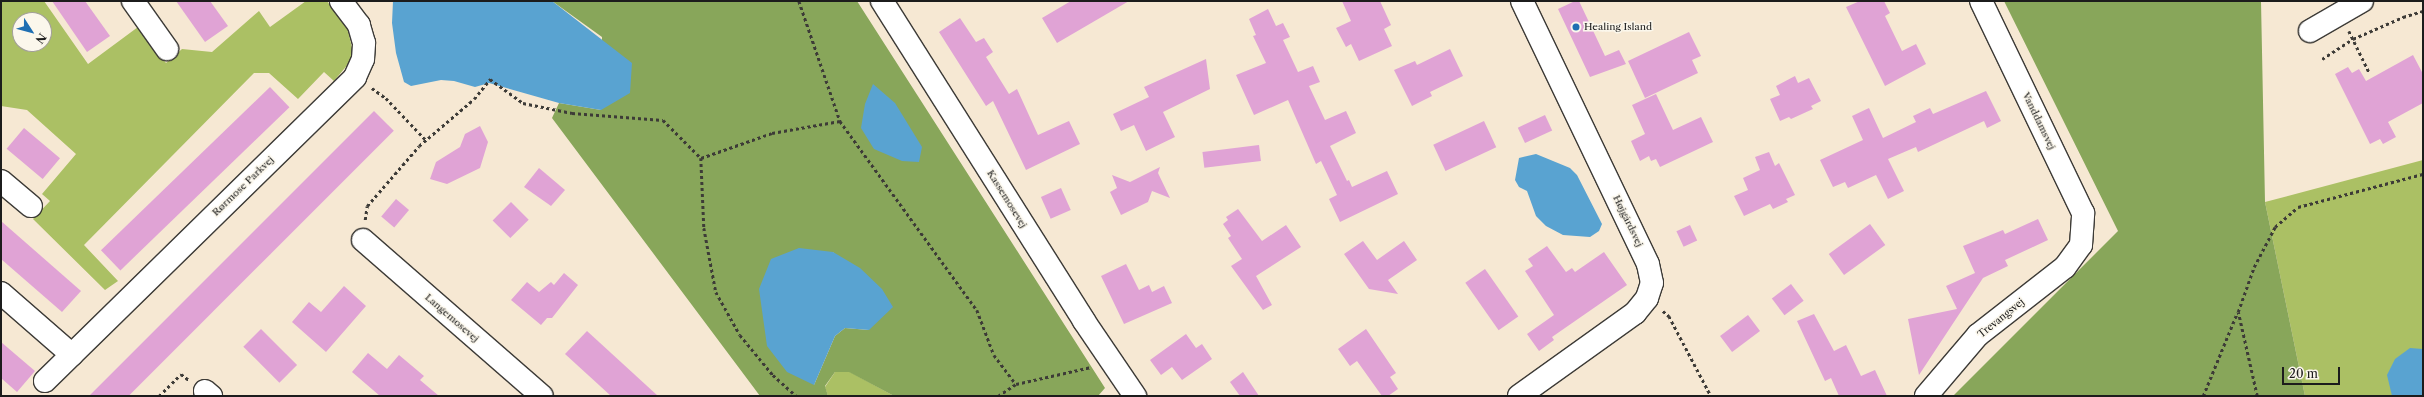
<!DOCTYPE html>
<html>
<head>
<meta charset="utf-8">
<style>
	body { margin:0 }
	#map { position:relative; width:2424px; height:397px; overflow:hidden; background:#f6e8d3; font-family:"Libre Caslon Text",serif }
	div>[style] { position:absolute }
	.green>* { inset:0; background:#abc064 }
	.forest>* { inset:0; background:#88a65a }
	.water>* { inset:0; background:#59a3d1 }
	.building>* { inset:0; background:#e0a3d5; transform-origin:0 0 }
	.path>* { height:2.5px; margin-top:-1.25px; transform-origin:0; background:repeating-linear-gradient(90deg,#3d3b37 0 3px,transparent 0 6px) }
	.roads { filter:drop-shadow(1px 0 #3d3b37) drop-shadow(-1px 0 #3d3b37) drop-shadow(0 1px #3d3b37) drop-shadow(0 -1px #3d3b37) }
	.minor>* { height:22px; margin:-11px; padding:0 11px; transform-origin:11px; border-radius:11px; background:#fff }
	.dots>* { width:11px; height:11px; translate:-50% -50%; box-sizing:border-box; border:2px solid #fbf7ec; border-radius:50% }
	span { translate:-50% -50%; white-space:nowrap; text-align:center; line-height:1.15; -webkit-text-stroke:3px #fbf7ec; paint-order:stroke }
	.poi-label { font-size:10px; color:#1c1c1c }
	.left { translate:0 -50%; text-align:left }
	.street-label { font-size:10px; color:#1c1c1c }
	.frame { position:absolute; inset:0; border:2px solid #1c1c1c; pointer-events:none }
	.north { position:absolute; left:12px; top:12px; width:40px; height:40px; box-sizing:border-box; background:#fbf7ec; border:1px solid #a29f99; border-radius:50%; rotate:126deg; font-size:11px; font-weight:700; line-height:16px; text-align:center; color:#1c1c1c }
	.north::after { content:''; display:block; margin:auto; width:14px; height:18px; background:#1f6fb2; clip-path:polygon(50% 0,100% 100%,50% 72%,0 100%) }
	.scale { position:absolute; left:2282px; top:367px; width:58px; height:18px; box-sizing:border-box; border:2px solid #1c1c1c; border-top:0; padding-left:5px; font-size:12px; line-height:14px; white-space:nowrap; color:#1c1c1c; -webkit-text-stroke:3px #fbf7ec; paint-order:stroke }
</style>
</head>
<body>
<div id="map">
	<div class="green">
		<div style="clip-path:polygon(evenodd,1px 1px,44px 1px,88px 64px,138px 27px,166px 63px,182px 49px,212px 52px,259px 11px,270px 27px,306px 1px,327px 1px,348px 30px,354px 57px,334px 81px,324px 72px,298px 99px,269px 73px,254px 73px,84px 245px,118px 281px,105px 290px,33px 219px,50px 201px,42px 194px,76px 154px,27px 110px,1px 106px,1px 1px,20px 20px,44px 20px,44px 44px,20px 44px,20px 20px)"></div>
		<div style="clip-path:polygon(2423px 160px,2423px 396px,2305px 396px,2265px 202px)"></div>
		<div style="clip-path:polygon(835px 372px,850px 372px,894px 396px,828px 396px,825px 387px)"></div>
	</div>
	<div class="forest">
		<div style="clip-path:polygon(evenodd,552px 1px,857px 1px,1105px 388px,1098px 396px,894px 396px,849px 372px,835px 372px,825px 386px,828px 396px,760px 396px,552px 118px,559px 103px,601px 110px,602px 37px,552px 1px,833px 252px,869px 330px,845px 328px,835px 336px,814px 385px,833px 252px)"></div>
		<div style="clip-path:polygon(2004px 1px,2261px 1px,2265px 202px,2305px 396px,1953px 396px,2118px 231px)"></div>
	</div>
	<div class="water">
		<div style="clip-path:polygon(393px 1px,552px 1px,632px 63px,630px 93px,601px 110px,559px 103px,489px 83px,475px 87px,454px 81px,441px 80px,411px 86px,404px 82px,396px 53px,392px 23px)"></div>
		<div style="clip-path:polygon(873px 84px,895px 103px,922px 147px,919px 162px,902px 161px,874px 149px,861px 128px,865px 104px)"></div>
		<div style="clip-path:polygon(1536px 154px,1570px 168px,1577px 175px,1602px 224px,1599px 231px,1590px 237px,1563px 235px,1546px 226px,1536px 216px,1527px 191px,1519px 187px,1515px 180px,1519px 158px)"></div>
		<div style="clip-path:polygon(799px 248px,833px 252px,860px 268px,882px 289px,893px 307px,869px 330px,845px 328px,835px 336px,814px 385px,787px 372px,767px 346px,759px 289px,771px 259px)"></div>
		<div style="clip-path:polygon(2410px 348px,2423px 349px,2423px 396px,2392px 396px,2387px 375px,2395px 359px)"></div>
	</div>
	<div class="building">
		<div style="clip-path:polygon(52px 1px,85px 1px,110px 36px,87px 52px)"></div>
		<div style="clip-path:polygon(176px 1px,210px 1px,228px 26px,205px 42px)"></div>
		<div style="clip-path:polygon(1071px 1px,1129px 1px,1057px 43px,1042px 18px)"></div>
		<div style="clip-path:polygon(1342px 1px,1380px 1px,1391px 25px,1384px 29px,1392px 46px,1359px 61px,1351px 44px,1346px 47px,1336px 28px,1351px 21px)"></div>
		<div style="clip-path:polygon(1575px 1px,1579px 1px,1605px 56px,1619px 50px,1626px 64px,1590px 77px,1558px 9px)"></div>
		<div style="clip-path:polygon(1860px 1px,1884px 1px,1890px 13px,1885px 16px,1902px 51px,1916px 44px,1926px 64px,1885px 86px,1846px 7px)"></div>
		<div style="clip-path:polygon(1268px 9px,1276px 26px,1283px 23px,1290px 37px,1283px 40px,1298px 72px,1313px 66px,1320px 82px,1309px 86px,1325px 120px,1346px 111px,1356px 133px,1330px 146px,1347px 181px,1349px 180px,1352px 187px,1387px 171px,1398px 194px,1340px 222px,1329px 199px,1337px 195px,1321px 161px,1316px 164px,1288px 100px,1254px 115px,1236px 75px,1266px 63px,1253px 36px,1256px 35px,1249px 19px)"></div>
		<div style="clip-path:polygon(960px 18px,976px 42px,984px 38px,993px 52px,986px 57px,1009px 94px,1017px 89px,1038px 135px,1069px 121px,1080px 144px,1026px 170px,993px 101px,986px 106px,939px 32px)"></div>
		<div style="clip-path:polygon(1689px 32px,1701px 56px,1692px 60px,1698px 73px,1645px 98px,1628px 61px)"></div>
		<div style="clip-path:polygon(1450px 49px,1463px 76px,1430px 92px,1432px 96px,1412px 106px,1394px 70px,1415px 61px,1417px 65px)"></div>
		<div style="clip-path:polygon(2413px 55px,2423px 74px,2423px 103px,2388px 122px,2396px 137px,2383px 144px,2380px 139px,2370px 144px,2335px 74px,2348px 67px,2352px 73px,2359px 69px,2366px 81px)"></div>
		<div style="clip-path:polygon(1206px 59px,1210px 89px,1163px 112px,1175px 137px,1146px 151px,1134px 125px,1121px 131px,1113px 114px,1149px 97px,1144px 87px)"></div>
		<div style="clip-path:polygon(1795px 76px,1798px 83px,1809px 78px,1821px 101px,1811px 106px,1813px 109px,1791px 119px,1789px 117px,1780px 121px,1770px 99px,1780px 95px,1776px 86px)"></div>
		<div style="left:270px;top:87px;width:28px;height:235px;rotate:46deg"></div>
		<div style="clip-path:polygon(1986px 91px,2001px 121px,1987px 128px,1984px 121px,1918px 152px,1916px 147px,1888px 159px,1904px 191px,1888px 199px,1876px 175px,1848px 188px,1845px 182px,1833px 187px,1820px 160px,1863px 140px,1852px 116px,1869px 108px,1883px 138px,1916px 122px,1913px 116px,1930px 108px,1933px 114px)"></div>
		<div style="clip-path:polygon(1656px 94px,1673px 130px,1701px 117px,1713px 142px,1660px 167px,1656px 159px,1651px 161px,1649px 156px,1640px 161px,1631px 141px,1645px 134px,1632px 105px)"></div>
		<div style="left:374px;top:111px;width:28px;height:404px;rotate:45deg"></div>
		<div style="left:1545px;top:115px;width:17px;height:30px;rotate:65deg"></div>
		<div style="left:1484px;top:121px;width:29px;height:56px;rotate:65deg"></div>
		<div style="clip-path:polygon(480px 126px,488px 142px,480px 168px,447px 184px,430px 179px,436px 162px,460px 147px,465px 134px)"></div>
		<div style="left:24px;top:128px;width:47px;height:27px;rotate:40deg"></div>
		<div style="left:1259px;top:145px;width:16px;height:57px;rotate:83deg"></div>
		<div style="clip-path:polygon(1769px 152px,1775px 166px,1779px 163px,1795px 195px,1786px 199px,1788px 202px,1773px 209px,1770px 204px,1744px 216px,1734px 196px,1748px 190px,1743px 178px,1760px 170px,1755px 157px)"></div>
		<div style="clip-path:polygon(1160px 167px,1158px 173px,1170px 198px,1152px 191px,1148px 202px,1121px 215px,1110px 192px,1117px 188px,1112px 175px,1130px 182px)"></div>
		<div style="clip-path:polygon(539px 168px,565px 190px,551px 206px,524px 187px)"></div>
		<div style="left:1061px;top:188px;width:24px;height:22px;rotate:66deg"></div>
		<div style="left:396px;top:199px;width:17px;height:23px;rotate:40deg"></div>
		<div style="left:511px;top:202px;width:25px;height:26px;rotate:45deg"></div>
		<div style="clip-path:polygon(1238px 209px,1262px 241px,1286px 225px,1301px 247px,1256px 276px,1272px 305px,1263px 310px,1231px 266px,1242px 259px,1228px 238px,1231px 236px,1223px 224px,1228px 220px,1226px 217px)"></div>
		<div style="clip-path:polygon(2038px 219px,2048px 240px,2005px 260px,2008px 266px,1983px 278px,1919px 375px,1908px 319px,1957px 309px,1946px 286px,1975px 273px,1963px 246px,2003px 230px,2005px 234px)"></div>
		<div style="clip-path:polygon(1px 221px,81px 291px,62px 312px,1px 259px)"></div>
		<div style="left:1870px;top:224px;width:26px;height:51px;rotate:54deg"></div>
		<div style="left:1690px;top:225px;width:17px;height:15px;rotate:65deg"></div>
		<div style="clip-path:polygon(1363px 241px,1377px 260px,1404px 241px,1417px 260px,1388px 280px,1398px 294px,1369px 289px,1344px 254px)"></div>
		<div style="clip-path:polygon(1547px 246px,1566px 272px,1572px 268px,1575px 272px,1604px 252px,1627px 285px,1552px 337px,1554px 340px,1539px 351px,1527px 334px,1554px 315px,1525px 271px,1533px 266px,1528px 259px)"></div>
		<div style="clip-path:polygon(1126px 264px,1139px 290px,1149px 285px,1152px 292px,1164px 286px,1172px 303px,1124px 324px,1101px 276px)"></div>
		<div style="left:1485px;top:269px;width:58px;height:24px;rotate:55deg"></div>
		<div style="clip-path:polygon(564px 273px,578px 285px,552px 318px,547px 318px,541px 325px,511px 300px,527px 282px,539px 292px,551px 282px,554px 285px)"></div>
		<div style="left:1791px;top:284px;width:21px;height:24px;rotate:53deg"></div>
		<div style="clip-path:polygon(344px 286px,366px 306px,326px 352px,292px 322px,309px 302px,321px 312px)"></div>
		<div style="clip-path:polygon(1814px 314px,1834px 351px,1846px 345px,1861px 376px,1875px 370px,1887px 396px,1839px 396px,1831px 378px,1825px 381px,1797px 321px)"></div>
		<div style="left:1748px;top:315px;width:20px;height:35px;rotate:53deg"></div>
		<div style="left:261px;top:329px;width:51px;height:25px;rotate:45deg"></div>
		<div style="clip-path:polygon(1366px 329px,1396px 373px,1390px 377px,1398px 389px,1388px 396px,1382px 396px,1357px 361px,1350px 366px,1338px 349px)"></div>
		<div style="clip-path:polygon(587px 331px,658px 396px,611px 396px,565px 354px)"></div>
		<div style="clip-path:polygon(1186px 334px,1196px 348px,1202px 344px,1212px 359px,1182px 380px,1172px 367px,1161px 375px,1150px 360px)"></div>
		<div style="clip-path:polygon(1px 342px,35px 371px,17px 392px,1px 378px)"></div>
		<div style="clip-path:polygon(368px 353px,387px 369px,399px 355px,424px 376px,420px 380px,439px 396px,380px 396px,352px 372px)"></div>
		<div style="clip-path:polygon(1243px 372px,1259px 396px,1240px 396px,1230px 382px)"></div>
	</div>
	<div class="path">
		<div style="left:799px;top:1px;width:127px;rotate:71.1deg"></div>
		<div style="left:840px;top:121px;width:233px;rotate:54.1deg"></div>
		<div style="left:977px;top:310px;width:48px;rotate:69.3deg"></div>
		<div style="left:994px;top:355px;width:36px;rotate:53deg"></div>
		<div style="left:1016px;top:384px;width:77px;rotate:-12.8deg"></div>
		<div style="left:2349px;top:31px;width:46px;rotate:64deg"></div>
		<div style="left:2322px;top:59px;width:37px;rotate:-33deg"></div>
		<div style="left:2353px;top:39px;width:55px;rotate:-23.7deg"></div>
		<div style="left:2403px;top:17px;width:21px;rotate:-17deg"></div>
		<div style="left:372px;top:88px;width:17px;rotate:36deg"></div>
		<div style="left:386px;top:98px;width:58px;rotate:46.4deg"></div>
		<div style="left:701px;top:158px;width:70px;rotate:87.5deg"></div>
		<div style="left:704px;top:228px;width:65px;rotate:79.4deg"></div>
		<div style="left:716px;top:292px;width:49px;rotate:60.8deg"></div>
		<div style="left:740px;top:335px;width:52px;rotate:50.5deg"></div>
		<div style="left:773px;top:375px;width:31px;rotate:42deg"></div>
		<div style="left:365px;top:220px;width:14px;rotate:-82deg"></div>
		<div style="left:367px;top:206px;width:79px;rotate:-49.1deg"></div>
		<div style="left:419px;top:146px;width:72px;rotate:-40.5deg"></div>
		<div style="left:474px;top:99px;width:26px;rotate:-51deg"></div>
		<div style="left:490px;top:79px;width:41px;rotate:36deg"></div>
		<div style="left:523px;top:103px;width:50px;rotate:11.5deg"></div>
		<div style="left:572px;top:113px;width:91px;rotate:4.4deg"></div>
		<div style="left:663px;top:120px;width:54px;rotate:45deg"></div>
		<div style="left:701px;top:158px;width:75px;rotate:-19.4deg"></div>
		<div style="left:772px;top:133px;width:69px;rotate:-10deg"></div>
		<div style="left:1663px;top:311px;width:8px;rotate:40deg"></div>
		<div style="left:1669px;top:316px;width:90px;rotate:62.3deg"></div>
		<div style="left:159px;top:396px;width:31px;rotate:-45deg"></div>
		<div style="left:181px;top:374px;width:10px;rotate:37deg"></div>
		<div style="left:998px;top:396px;width:22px;rotate:-34deg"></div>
		<div style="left:2203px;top:396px;width:90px;rotate:-67.7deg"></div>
		<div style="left:2257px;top:396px;width:86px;rotate:-102.7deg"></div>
		<div style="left:2238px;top:312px;width:48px;rotate:-70.4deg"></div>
		<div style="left:2254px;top:267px;width:45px;rotate:-62.3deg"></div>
		<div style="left:2275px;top:227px;width:30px;rotate:-41deg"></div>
		<div style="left:2298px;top:207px;width:129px;rotate:-14.8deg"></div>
	</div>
	<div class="roads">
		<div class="minor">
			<div style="left:133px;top:1px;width:59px;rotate:54.7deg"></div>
			<div style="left:882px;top:1px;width:378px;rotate:57.7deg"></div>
			<div style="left:1084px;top:321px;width:91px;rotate:55.8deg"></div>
			<div style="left:2310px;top:31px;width:60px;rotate:-30deg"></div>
			<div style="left:1px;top:181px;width:39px;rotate:40deg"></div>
			<div style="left:363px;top:240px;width:237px;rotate:41.1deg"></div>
			<div style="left:1px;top:293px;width:94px;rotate:41.1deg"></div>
			<div style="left:45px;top:381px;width:434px;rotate:-44.4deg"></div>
			<div style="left:355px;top:77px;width:20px;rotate:-66deg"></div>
			<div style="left:363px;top:59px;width:16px;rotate:-86deg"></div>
			<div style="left:364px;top:43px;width:19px;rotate:-106deg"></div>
			<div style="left:359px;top:25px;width:30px;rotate:-127deg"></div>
			<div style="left:205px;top:391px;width:8px;rotate:40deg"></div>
			<div style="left:1519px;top:396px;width:143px;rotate:-35.6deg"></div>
			<div style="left:1635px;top:313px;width:19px;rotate:-51deg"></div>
			<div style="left:1647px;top:298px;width:16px;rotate:-72deg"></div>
			<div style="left:1652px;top:283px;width:19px;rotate:-102deg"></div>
			<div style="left:1648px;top:264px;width:292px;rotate:-115.6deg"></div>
			<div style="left:1926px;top:396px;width:80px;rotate:-49.6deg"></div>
			<div style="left:1978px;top:335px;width:110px;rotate:-38deg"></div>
			<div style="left:2065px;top:267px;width:27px;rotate:-54deg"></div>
			<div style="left:2081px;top:245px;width:32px;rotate:-86deg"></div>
			<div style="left:2083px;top:213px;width:235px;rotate:-115.7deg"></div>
		</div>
	</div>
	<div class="dots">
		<div style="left:1576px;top:27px;background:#1f6fb2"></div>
	</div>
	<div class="poi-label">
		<span class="left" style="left:1584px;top:27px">Healing Island</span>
	</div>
	<div class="street-label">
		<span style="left:2039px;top:121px;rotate:64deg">Vanddamsvej</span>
		<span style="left:243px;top:186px;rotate:-44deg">Rørmose Parkvej</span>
		<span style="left:1007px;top:199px;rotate:58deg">Kassemosevej</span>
		<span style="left:1628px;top:221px;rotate:64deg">Højgårdsvej</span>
		<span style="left:452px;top:318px;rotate:41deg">Langemosevej</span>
		<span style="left:2001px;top:318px;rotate:-39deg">Trevangsvej</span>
	</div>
	<div class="frame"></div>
	<div class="north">N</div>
	<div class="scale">20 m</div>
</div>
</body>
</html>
